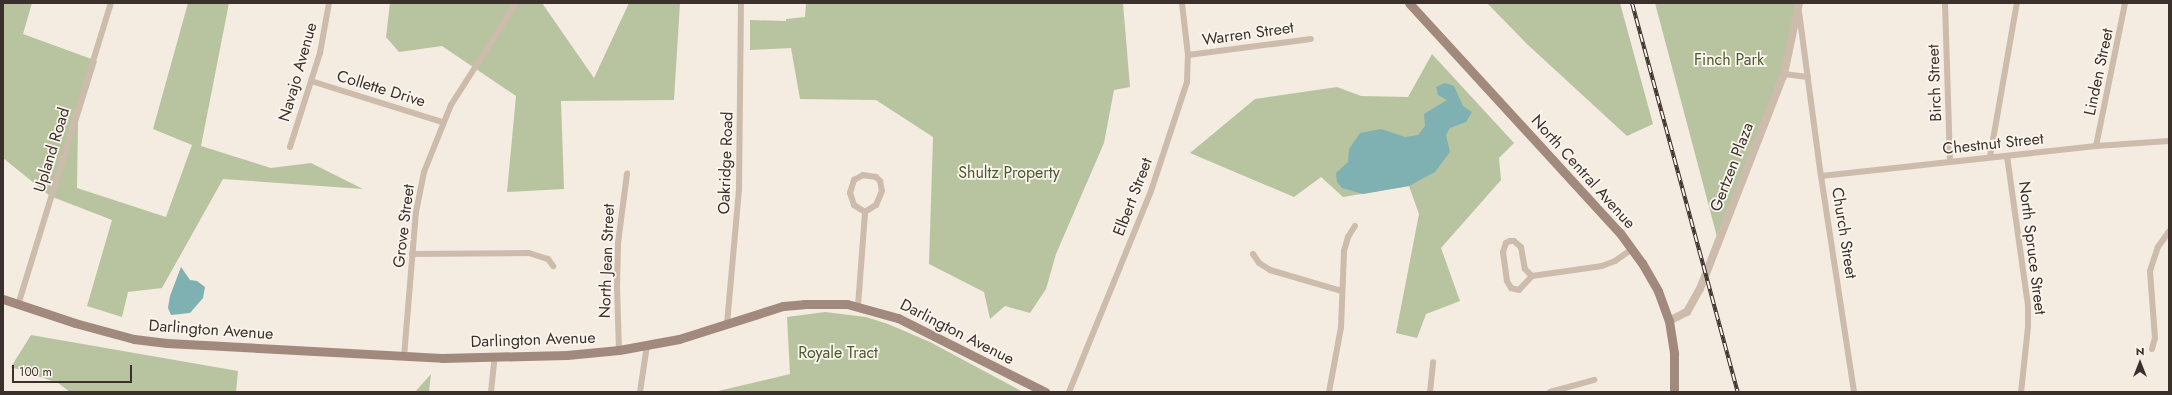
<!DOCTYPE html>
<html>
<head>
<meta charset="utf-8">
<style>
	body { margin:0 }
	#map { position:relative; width:2172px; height:395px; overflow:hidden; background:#f4ebe1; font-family:Jost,sans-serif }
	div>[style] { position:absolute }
	.green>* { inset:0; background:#b8c4a0 }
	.water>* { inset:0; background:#7fb0b2 }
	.minor>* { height:6px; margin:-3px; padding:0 3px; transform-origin:3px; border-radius:3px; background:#cdbbac }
	.tertiary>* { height:8px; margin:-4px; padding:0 4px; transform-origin:4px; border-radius:4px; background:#cdbbac }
	.secondary>* { height:9px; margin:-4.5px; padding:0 4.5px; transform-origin:4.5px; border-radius:4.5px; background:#a18a7d }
	.rail>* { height:4px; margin-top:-2px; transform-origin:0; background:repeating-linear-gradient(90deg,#fbf5ee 0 8px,#3b302b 0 16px); box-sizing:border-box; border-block:1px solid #3b302b }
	span { translate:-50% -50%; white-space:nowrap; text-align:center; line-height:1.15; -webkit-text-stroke:3.5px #fbf5ee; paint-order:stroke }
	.street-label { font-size:16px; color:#3b302b }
	.park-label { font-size:16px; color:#4a5a2e }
	.frame { position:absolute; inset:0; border:4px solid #3b302b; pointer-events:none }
	.north { position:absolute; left:2120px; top:343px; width:40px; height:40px; -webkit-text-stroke:3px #fbf5ee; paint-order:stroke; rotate:0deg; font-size:11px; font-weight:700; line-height:16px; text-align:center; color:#3b302b }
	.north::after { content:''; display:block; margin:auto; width:14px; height:18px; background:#3b302b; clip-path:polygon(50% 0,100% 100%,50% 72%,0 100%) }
	.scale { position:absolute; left:12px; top:365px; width:120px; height:18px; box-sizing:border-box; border:2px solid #3b302b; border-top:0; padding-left:5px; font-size:12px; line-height:14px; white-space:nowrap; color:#3b302b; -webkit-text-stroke:3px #fbf5ee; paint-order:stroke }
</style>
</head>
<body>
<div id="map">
	<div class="green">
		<div style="clip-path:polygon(3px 3px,32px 3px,23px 34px,97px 61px,78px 122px,77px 188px,166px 217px,192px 145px,153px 129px,188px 3px,229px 3px,201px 146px,271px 168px,311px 163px,363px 189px,223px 179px,162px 288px,128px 292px,122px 317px,87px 306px,112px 220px,50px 196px,3px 158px)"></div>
		<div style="clip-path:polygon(390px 3px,542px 3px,594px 78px,629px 3px,680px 3px,674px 100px,561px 101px,564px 189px,507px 192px,516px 96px,442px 46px,399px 52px,386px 37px)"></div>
		<div style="clip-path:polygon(806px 3px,1123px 3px,1130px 87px,1114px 90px,1104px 143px,1056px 254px,1046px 289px,1030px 313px,1005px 306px,990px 319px,984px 292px,929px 264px,933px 137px,876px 100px,800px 99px,791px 48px,750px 50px,750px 20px,786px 21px,786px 19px,805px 17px)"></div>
		<div style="clip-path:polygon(1487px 3px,1620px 3px,1653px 124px,1627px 136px,1528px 45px)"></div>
		<div style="clip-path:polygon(1655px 3px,1798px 3px,1784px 76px,1720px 248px)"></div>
		<div style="clip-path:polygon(1432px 54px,1514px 143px,1499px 158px,1501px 180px,1441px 248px,1460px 301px,1426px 314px,1417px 338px,1396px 333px,1419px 214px,1409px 186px,1343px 197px,1321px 177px,1294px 197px,1190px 153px,1255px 99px,1337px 87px,1361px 96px,1408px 97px)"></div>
		<div style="clip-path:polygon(825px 312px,866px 317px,888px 324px,930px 342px,1023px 392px,714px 392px,790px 374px,787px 317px)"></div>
		<div style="clip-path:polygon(31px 335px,238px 371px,236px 392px,70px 392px,58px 383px,11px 367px)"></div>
		<div style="clip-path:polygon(431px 374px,429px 392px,415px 392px)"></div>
	</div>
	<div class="water">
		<div style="clip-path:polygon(1445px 83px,1454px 86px,1463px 106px,1472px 112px,1466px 122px,1450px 128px,1446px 135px,1450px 152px,1435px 172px,1409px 186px,1363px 194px,1342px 188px,1337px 182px,1336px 173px,1348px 162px,1349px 149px,1360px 133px,1381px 129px,1405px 137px,1418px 135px,1425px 126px,1424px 114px,1447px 100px,1438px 95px,1436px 87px)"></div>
		<div style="clip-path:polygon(181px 267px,190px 280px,197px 281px,205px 287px,203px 298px,190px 313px,171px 315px,168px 308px,170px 296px)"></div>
	</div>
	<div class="minor">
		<div style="left:1945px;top:3px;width:158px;rotate:88.2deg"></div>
		<div style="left:1799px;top:12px;width:165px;rotate:82.4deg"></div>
		<div style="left:1821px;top:176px;width:219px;rotate:81.3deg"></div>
		<div style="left:1188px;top:55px;width:124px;rotate:-7.4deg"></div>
		<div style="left:1784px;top:74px;width:24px;rotate:7deg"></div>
		<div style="left:311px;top:81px;width:137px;rotate:17.4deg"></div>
		<div style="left:2096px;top:146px;width:146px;rotate:-78.5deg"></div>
		<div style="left:290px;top:147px;width:99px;rotate:-72.3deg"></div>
		<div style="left:320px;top:53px;width:51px;rotate:-79.8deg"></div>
		<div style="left:2007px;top:156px;width:151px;rotate:82deg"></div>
		<div style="left:2028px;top:306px;width:21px;rotate:90deg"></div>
		<div style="left:2028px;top:327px;width:65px;rotate:96.1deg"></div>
		<div style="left:1990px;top:157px;width:156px;rotate:-80.1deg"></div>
		<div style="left:863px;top:175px;width:13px;rotate:9deg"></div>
		<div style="left:876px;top:177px;width:6px;rotate:45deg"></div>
		<div style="left:880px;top:181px;width:10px;rotate:79deg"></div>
		<div style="left:882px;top:191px;width:15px;rotate:113deg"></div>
		<div style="left:876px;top:205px;width:13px;rotate:148deg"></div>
		<div style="left:865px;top:212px;width:13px;rotate:-148deg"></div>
		<div style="left:854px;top:205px;width:13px;rotate:-108deg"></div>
		<div style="left:850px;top:193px;width:14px;rotate:-73deg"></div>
		<div style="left:854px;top:180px;width:10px;rotate:-29deg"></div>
		<div style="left:1821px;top:176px;width:277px;rotate:-6.2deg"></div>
		<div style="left:2096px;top:146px;width:73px;rotate:-3.9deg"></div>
		<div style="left:1510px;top:241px;width:4px"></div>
		<div style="left:1514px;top:241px;width:9px;rotate:41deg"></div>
		<div style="left:1521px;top:247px;width:22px;rotate:80deg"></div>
		<div style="left:1525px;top:269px;width:10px;rotate:45deg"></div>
		<div style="left:1532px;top:276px;width:19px;rotate:133deg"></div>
		<div style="left:1519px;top:290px;width:8px;rotate:-166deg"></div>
		<div style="left:1511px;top:288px;width:8px;rotate:-120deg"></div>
		<div style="left:1507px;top:281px;width:29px;rotate:-98deg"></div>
		<div style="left:1503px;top:252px;width:9px;rotate:-72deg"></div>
		<div style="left:1506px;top:243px;width:4px;rotate:-27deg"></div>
		<div style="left:412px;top:254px;width:117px;rotate:-0.5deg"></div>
		<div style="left:529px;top:253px;width:20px;rotate:18deg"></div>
		<div style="left:548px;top:259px;width:9px;rotate:54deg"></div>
		<div style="left:1253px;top:254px;width:11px;rotate:56deg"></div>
		<div style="left:1259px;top:263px;width:13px;rotate:32deg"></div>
		<div style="left:1270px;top:270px;width:75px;rotate:16.3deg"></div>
		<div style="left:1532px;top:276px;width:71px;rotate:-8.1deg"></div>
		<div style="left:1602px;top:266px;width:14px;rotate:-21deg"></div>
		<div style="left:1615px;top:261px;width:21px;rotate:-35deg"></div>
		<div style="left:18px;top:305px;width:316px;rotate:-72.9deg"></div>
		<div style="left:858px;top:306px;width:94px;rotate:-85.7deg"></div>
		<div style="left:727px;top:324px;width:135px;rotate:-84.9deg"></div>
		<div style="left:739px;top:190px;width:187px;rotate:-89.4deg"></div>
		<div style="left:2152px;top:349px;width:11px;rotate:-75deg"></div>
		<div style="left:2155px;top:338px;width:67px;rotate:-94.3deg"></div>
		<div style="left:2150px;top:271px;width:25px;rotate:-72deg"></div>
		<div style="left:2158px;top:247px;width:19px;rotate:-55deg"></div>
		<div style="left:619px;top:350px;width:62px;rotate:-91.8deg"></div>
		<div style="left:617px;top:288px;width:45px;rotate:-88.7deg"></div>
		<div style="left:618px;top:243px;width:70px;rotate:-82.6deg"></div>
		<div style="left:404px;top:357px;width:145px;rotate:-85.3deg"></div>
		<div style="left:416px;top:212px;width:41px;rotate:-78.7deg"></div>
		<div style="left:424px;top:172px;width:72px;rotate:-68.1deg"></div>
		<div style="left:451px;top:105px;width:121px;rotate:-57.5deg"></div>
		<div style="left:491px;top:392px;width:36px;rotate:-84deg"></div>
		<div style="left:640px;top:392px;width:48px;rotate:-81.5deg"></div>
		<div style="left:1069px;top:392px;width:217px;rotate:-67.8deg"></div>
		<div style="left:1151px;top:191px;width:115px;rotate:-71.7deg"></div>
		<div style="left:1187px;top:82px;width:27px;rotate:-88deg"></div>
		<div style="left:1188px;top:55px;width:52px;rotate:-96.6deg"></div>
		<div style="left:1329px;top:392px;width:66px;rotate:-79.5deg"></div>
		<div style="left:1341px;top:327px;width:76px;rotate:-87.7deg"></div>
		<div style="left:1344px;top:251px;width:15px;rotate:-74deg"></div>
		<div style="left:1348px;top:237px;width:13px;rotate:-58deg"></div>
		<div style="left:1430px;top:392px;width:30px;rotate:-84deg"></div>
		<div style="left:1550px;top:392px;width:46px;rotate:-15.3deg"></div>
	</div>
	<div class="tertiary">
		<div style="left:1669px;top:321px;width:20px;rotate:-27deg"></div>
		<div style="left:1687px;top:312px;width:26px;rotate:-61deg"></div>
		<div style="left:1700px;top:289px;width:231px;rotate:-68.7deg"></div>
		<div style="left:1784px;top:74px;width:73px;rotate:-78.1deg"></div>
	</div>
	<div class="secondary">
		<div style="left:1409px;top:3px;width:312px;rotate:47.5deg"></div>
		<div style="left:1620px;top:233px;width:37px;rotate:54deg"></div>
		<div style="left:1642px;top:263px;width:32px;rotate:60deg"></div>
		<div style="left:1658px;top:291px;width:32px;rotate:70deg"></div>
		<div style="left:1669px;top:321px;width:33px;rotate:81deg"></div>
		<div style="left:1674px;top:354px;width:38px;rotate:90deg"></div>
		<div style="left:3px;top:299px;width:76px;rotate:18.4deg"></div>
		<div style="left:75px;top:323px;width:61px;rotate:15.2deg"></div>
		<div style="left:134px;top:339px;width:33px;rotate:7deg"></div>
		<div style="left:167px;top:343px;width:275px;rotate:3.1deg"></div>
		<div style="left:442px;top:358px;width:125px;rotate:-1.4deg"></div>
		<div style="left:567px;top:355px;width:52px;rotate:-5.5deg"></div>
		<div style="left:619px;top:350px;width:61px;rotate:-10.4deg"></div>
		<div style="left:679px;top:339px;width:109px;rotate:-17.6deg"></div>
		<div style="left:783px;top:306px;width:21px;rotate:-5deg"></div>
		<div style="left:804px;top:304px;width:43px"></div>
		<div style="left:847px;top:304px;width:53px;rotate:15.4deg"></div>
		<div style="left:898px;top:318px;width:165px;rotate:26.7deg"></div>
	</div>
	<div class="rail">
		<div style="left:1632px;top:3px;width:403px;rotate:74.8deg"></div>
	</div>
	<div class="street-label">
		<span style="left:1248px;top:34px;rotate:-8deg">Warren Street</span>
		<span style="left:298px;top:72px;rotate:-74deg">Navajo Avenue</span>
		<span style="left:2099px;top:72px;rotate:-78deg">Linden Street</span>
		<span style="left:1935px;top:83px;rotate:-92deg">Birch Street</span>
		<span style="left:381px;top:89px;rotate:17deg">Collette Drive</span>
		<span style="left:1993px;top:144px;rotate:-6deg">Chestnut Street</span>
		<span style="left:52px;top:150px;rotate:-73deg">Upland Road</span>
		<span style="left:726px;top:163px;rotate:-88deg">Oakridge Road</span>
		<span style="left:1732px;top:167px;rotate:-69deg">Gertzen Plaza</span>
		<span style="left:1583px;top:172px;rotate:48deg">North Central Avenue</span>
		<span style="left:1133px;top:197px;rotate:-69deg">Elbert Street</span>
		<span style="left:404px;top:226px;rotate:-83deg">Grove Street</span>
		<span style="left:1844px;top:233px;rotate:81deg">Church Street</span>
		<span style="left:2032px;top:248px;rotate:83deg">North Spruce Street</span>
		<span style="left:607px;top:261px;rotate:-88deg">North Jean Street</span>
		<span style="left:211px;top:330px;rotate:4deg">Darlington Avenue</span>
		<span style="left:957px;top:332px;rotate:27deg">Darlington Avenue</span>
		<span style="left:533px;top:340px;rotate:-2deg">Darlington Avenue</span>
	</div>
	<div class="park-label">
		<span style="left:1729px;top:60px">Finch Park</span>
		<span style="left:1009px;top:173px">Shultz Property</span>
		<span style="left:838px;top:353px">Royale Tract</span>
	</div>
	<div class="frame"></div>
	<div class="north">N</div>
	<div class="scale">100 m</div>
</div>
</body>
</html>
